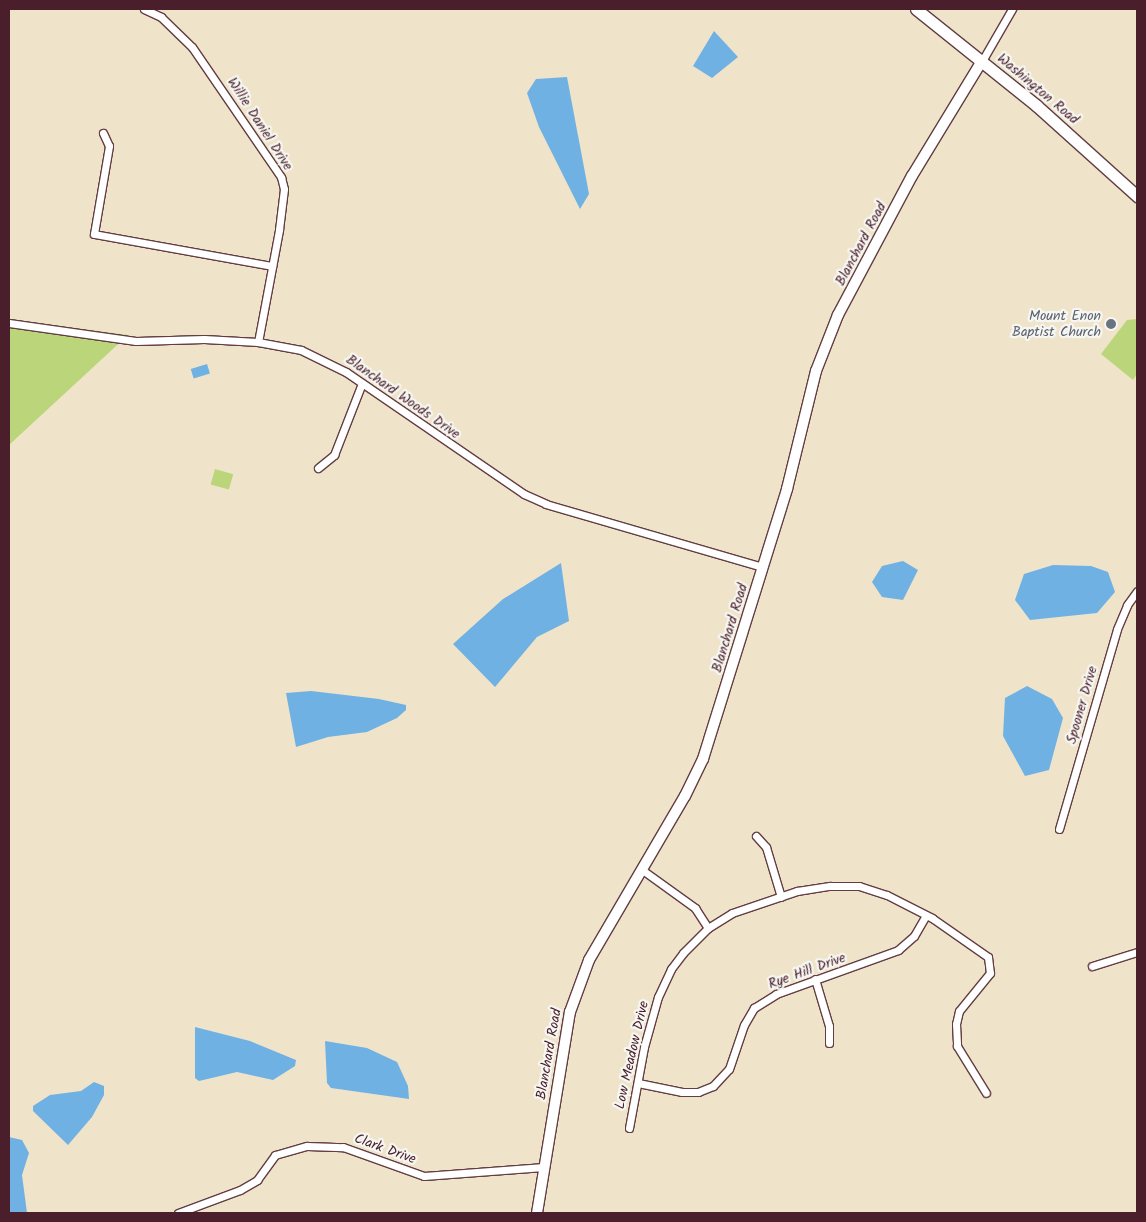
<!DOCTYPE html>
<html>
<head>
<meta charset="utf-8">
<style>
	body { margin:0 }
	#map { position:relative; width:1146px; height:1222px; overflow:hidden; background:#efe4ca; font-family:Kalam,sans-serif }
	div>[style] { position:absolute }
	.green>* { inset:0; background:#bbd57a; transform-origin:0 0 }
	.water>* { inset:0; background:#70b1e4; transform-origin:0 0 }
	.roads { filter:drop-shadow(1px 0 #633d43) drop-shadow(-1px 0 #633d43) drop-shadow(0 1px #633d43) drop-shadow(0 -1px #633d43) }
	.street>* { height:7px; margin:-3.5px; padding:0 3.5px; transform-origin:3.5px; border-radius:3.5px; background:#fff }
	.secondary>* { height:10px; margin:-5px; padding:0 5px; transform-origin:5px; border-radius:5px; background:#fff }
	.primary>* { height:11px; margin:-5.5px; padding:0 5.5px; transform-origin:5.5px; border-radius:5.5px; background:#fff }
	.dots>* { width:14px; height:14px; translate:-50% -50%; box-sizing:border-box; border:2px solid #f6f6f2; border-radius:50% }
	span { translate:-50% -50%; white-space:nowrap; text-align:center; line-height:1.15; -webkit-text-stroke:4.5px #f6f6f2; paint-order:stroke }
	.street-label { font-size:14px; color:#4a1f2b }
	.worship-label { font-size:14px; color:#5b616d }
	.right { translate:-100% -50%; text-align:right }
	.frame { position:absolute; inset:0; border:10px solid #4a1f2b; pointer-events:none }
</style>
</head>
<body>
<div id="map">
	<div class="green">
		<div style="clip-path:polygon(9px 319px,128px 335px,9px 445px)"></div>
		<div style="clip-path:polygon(1137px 319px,1137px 374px,1133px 380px,1101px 354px,1127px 320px)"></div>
		<div style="left:215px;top:469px;width:19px;height:16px;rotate:16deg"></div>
	</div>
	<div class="water">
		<div style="clip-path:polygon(714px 31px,738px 57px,712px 78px,693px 66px)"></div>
		<div style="clip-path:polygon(567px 77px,589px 194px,580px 209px,539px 127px,527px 93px,536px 79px)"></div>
		<div style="left:207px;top:364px;width:10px;height:17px;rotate:73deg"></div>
		<div style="clip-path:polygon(903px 561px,918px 570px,903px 600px,882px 597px,872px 582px,882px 566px)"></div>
		<div style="clip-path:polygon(561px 563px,569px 621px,537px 637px,495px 687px,453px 644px,503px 599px)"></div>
		<div style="clip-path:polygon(1053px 565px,1091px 566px,1108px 572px,1115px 592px,1097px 613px,1030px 620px,1015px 600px,1024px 574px)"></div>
		<div style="clip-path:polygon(1027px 686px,1052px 699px,1063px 718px,1049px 770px,1025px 776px,1003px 736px,1005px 698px)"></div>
		<div style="clip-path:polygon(311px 691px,379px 699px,406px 705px,406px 710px,397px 718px,367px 732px,328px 737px,296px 747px,286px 693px)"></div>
		<div style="clip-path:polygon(195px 1027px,250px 1041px,296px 1060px,295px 1066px,273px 1080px,237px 1072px,199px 1081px,195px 1078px)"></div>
		<div style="clip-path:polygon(325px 1041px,367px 1048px,397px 1062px,408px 1086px,409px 1099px,331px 1088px,327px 1083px)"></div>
		<div style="clip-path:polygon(94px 1082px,104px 1086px,104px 1095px,92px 1117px,68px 1145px,33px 1111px,33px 1106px,50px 1095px,81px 1091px)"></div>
		<div style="clip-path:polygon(9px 1137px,22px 1140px,29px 1153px,22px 1175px,27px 1213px,9px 1213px)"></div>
	</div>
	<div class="roads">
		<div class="street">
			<div style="left:144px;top:9px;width:19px;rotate:25deg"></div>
			<div style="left:161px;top:17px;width:43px;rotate:44.1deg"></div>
			<div style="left:192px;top:47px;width:158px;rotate:55.6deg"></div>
			<div style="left:281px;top:177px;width:12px;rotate:76deg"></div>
			<div style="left:284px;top:189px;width:41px;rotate:97deg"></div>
			<div style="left:279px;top:230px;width:114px;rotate:100.6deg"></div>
			<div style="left:982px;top:61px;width:60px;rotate:-60deg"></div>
			<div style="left:103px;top:133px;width:14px;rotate:65deg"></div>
			<div style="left:109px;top:146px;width:89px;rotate:99.7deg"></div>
			<div style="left:94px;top:234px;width:181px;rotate:10.2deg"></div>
			<div style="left:9px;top:323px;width:128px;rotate:8.1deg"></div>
			<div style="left:136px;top:341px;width:68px;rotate:-1.7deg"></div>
			<div style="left:204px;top:339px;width:54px;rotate:3.2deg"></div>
			<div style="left:258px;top:342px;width:44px;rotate:10.5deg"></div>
			<div style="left:301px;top:350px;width:50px;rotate:26.1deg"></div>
			<div style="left:346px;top:372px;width:216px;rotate:34.4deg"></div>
			<div style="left:524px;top:494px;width:24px;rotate:24deg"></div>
			<div style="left:546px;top:504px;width:226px;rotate:16.2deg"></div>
			<div style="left:318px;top:468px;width:21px;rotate:-39deg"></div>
			<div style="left:334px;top:455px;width:77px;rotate:-68.7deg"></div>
			<div style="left:1059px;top:829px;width:208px;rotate:-73.8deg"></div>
			<div style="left:1117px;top:629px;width:26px;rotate:-67deg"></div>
			<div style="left:1127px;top:605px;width:17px;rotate:-54deg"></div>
			<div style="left:756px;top:836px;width:15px;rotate:48deg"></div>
			<div style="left:766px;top:847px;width:52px;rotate:73.3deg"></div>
			<div style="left:641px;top:869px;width:67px;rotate:35.8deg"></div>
			<div style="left:695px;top:908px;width:24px;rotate:57deg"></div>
			<div style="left:1092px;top:966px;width:47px;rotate:-17.3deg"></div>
			<div style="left:815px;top:979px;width:49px;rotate:73.4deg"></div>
			<div style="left:829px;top:1026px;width:17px;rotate:90deg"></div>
			<div style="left:638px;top:1083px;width:45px;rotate:11.6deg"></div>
			<div style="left:682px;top:1092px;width:16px"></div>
			<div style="left:698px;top:1092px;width:16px;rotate:-22deg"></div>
			<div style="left:713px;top:1086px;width:23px;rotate:-47deg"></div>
			<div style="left:729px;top:1069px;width:46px;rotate:-71.2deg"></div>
			<div style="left:744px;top:1025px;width:20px;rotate:-60deg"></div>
			<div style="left:754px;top:1008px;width:26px;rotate:-32deg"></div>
			<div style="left:776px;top:994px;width:130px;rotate:-19.8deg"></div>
			<div style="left:898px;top:950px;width:21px;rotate:-41deg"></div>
			<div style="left:914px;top:936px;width:24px;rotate:-60deg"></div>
			<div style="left:629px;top:1128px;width:82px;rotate:-79.5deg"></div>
			<div style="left:644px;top:1047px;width:52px;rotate:-74.4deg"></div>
			<div style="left:658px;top:997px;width:31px;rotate:-65deg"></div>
			<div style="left:671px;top:969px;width:20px;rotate:-53deg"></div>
			<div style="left:683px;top:953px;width:35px;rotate:-45deg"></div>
			<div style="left:708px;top:928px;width:28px;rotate:-32deg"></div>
			<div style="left:732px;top:913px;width:69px;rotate:-18.7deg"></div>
			<div style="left:797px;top:891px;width:33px;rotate:-9deg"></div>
			<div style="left:830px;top:886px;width:29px"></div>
			<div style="left:859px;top:886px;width:29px;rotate:18deg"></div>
			<div style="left:887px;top:895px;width:51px;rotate:27.1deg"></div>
			<div style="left:932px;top:918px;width:68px;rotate:34.9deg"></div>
			<div style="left:988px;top:957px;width:16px;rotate:83deg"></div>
			<div style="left:990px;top:973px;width:49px;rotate:129.2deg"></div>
			<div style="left:959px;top:1011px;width:13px;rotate:103deg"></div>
			<div style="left:956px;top:1024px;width:22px;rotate:87deg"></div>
			<div style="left:957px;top:1046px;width:55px;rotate:58.3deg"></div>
			<div style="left:178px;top:1213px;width:66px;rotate:-20.4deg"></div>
			<div style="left:240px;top:1190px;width:20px;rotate:-30deg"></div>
			<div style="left:257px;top:1180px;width:31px;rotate:-54deg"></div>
			<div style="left:275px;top:1155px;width:33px;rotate:-16deg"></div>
			<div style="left:307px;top:1146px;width:36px;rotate:2deg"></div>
			<div style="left:343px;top:1147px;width:86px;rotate:19.7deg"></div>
			<div style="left:424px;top:1176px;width:120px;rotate:-4.3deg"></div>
		</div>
		<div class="secondary">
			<div style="left:537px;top:1213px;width:204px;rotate:-80.7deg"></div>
			<div style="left:570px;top:1012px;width:55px;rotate:-69.9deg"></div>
			<div style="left:589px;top:960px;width:190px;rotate:-59.7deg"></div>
			<div style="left:685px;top:796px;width:41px;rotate:-64.1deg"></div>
			<div style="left:703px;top:759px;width:283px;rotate:-72.7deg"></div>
			<div style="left:787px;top:489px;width:122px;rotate:-76.2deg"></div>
			<div style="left:816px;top:371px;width:60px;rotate:-68.6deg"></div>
			<div style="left:838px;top:315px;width:157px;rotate:-62deg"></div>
			<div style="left:912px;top:176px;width:135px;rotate:-58.7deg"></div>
		</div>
		<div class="primary">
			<div style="left:916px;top:9px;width:155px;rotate:38.7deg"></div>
			<div style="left:1037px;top:106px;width:135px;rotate:42deg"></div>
		</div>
	</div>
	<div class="dots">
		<div style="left:1111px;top:324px;background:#6b7280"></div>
	</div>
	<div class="street-label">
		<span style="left:1038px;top:89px;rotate:40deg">Washington Road</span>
		<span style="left:260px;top:124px;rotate:57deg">Willie Daniel Drive</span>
		<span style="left:861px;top:244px;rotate:-62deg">Blanchard Road</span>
		<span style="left:403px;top:397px;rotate:35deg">Blanchard Woods Drive</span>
		<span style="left:730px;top:628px;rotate:-73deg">Blanchard Road</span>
		<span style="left:1082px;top:705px;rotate:-74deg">Spooner Drive</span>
		<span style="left:807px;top:971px;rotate:-20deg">Rye Hill Drive</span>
		<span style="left:549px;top:1054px;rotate:-80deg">Blanchard Road</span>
		<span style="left:632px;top:1055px;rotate:-77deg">Low Meadow Drive</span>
		<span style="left:385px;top:1149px;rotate:20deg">Clark Drive</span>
	</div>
	<div class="worship-label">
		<span class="right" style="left:1101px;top:324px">Mount Enon<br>Baptist Church</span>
	</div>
	<div class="frame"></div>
</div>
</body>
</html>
